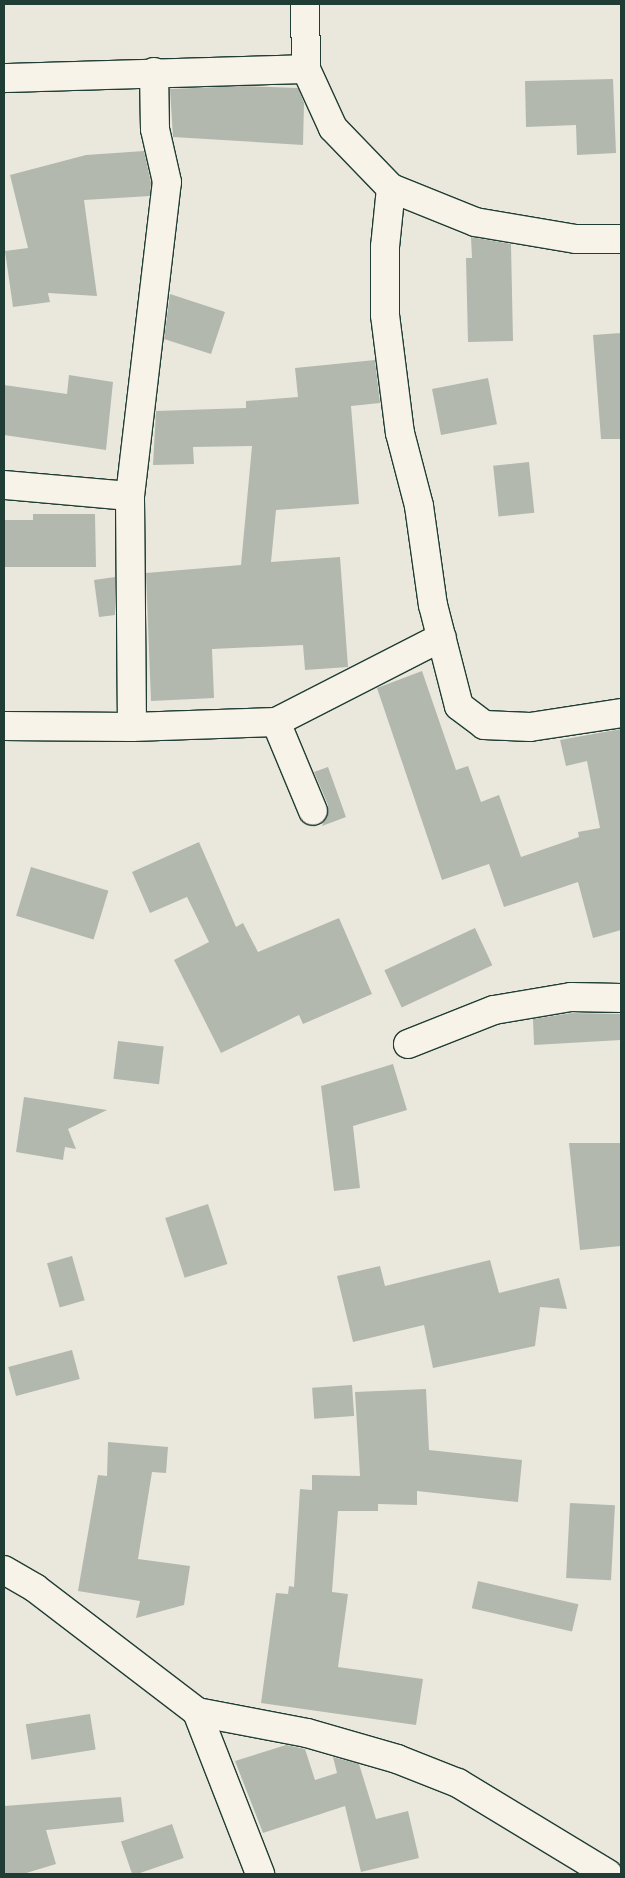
<!DOCTYPE html>
<html>
<head>
<meta charset="utf-8">
<style>
	body { margin:0 }
	#map { position:relative; width:625px; height:1878px; overflow:hidden; background:#eae8dd; font-family:Pangolin,sans-serif }
	div>[style] { position:absolute }
	.building>* { inset:0; background:#b2b8ae; transform-origin:0 0 }
	.roads { filter:drop-shadow(1px 0 #1f3d34) drop-shadow(-1px 0 #1f3d34) drop-shadow(0 1px #1f3d34) drop-shadow(0 -1px #1f3d34) }
	.minor>* { height:28px; margin:-14px; padding:0 14px; transform-origin:14px; border-radius:14px; background:#f7f3e8 }
	span { translate:-50% -50%; white-space:nowrap; text-align:center; line-height:1.15; -webkit-text-stroke:4.5px #f7f3e8; paint-order:stroke }
	.frame { position:absolute; inset:0; border:5px solid #1f3d34; pointer-events:none }
</style>
</head>
<body>
<div id="map">
	<div class="building">
		<div style="clip-path:polygon(613px 79px,616px 153px,577px 155px,576px 125px,526px 127px,525px 81px)"></div>
		<div style="clip-path:polygon(243px 86px,298px 88px,304px 103px,303px 145px,173px 137px,170px 89px)"></div>
		<div style="clip-path:polygon(144px 151px,151px 183px,150px 196px,84px 200px,97px 296px,48px 293px,50px 302px,13px 307px,5px 251px,28px 248px,10px 175px,86px 155px)"></div>
		<div style="clip-path:polygon(471px 237px,511px 244px,513px 341px,468px 342px,466px 258px,472px 258px)"></div>
		<div style="clip-path:polygon(170px 294px,225px 312px,211px 354px,164px 339px)"></div>
		<div style="clip-path:polygon(621px 333px,621px 439px,601px 439px,593px 335px)"></div>
		<div style="clip-path:polygon(375px 360px,380px 403px,351px 406px,359px 504px,276px 510px,271px 562px,340px 557px,348px 667px,305px 670px,303px 645px,212px 649px,214px 698px,151px 701px,146px 573px,241px 565px,252px 446px,193px 447px,194px 464px,153px 465px,156px 411px,246px 408px,246px 401px,298px 397px,295px 368px)"></div>
		<div style="clip-path:polygon(69px 375px,113px 382px,106px 450px,4px 435px,4px 385px,67px 394px)"></div>
		<div style="left:488px;top:378px;width:47px;height:57px;rotate:79deg"></div>
		<div style="left:529px;top:462px;width:51px;height:36px;rotate:84deg"></div>
		<div style="clip-path:polygon(33px 514px,95px 514px,96px 567px,4px 567px,4px 520px,33px 520px)"></div>
		<div style="clip-path:polygon(115px 577px,115px 615px,99px 617px,94px 580px)"></div>
		<div style="clip-path:polygon(422px 671px,456px 770px,468px 766px,481px 802px,499px 795px,521px 857px,579px 837px,578px 832px,600px 828px,587px 761px,566px 766px,560px 740px,621px 729px,621px 930px,593px 938px,578px 882px,504px 907px,489px 864px,442px 880px,377px 688px)"></div>
		<div style="clip-path:polygon(328px 767px,346px 817px,322px 826px,328px 813px,328px 805px,314px 772px)"></div>
		<div style="clip-path:polygon(199px 842px,236px 927px,243px 923px,258px 952px,339px 918px,372px 994px,303px 1024px,299px 1015px,221px 1053px,174px 960px,209px 942px,187px 897px,150px 913px,132px 872px)"></div>
		<div style="left:31px;top:867px;width:81px;height:51px;rotate:17deg"></div>
		<div style="left:475px;top:928px;width:41px;height:100px;rotate:65deg"></div>
		<div style="clip-path:polygon(572px 1013px,621px 1014px,621px 1040px,534px 1045px,533px 1019px)"></div>
		<div style="left:118px;top:1041px;width:46px;height:38px;rotate:7deg"></div>
		<div style="clip-path:polygon(393px 1064px,407px 1110px,353px 1126px,360px 1188px,334px 1191px,321px 1086px)"></div>
		<div style="clip-path:polygon(24px 1097px,107px 1110px,68px 1129px,76px 1149px,65px 1147px,63px 1160px,16px 1152px)"></div>
		<div style="clip-path:polygon(569px 1143px,621px 1143px,621px 1246px,580px 1250px)"></div>
		<div style="left:208px;top:1204px;width:63px;height:45px;rotate:72deg"></div>
		<div style="left:72px;top:1256px;width:46px;height:26px;rotate:74deg"></div>
		<div style="clip-path:polygon(490px 1260px,499px 1293px,559px 1278px,567px 1309px,540px 1307px,535px 1346px,433px 1368px,424px 1325px,353px 1342px,337px 1276px,380px 1266px,385px 1286px)"></div>
		<div style="left:72px;top:1350px;width:30px;height:66px;rotate:75deg"></div>
		<div style="left:352px;top:1385px;width:31px;height:40px;rotate:86deg"></div>
		<div style="clip-path:polygon(426px 1389px,429px 1450px,522px 1460px,518px 1502px,417px 1491px,417px 1505px,378px 1504px,378px 1511px,338px 1511px,332px 1592px,348px 1594px,338px 1667px,423px 1679px,416px 1725px,261px 1703px,276px 1593px,288px 1594px,289px 1586px,294px 1587px,300px 1489px,312px 1490px,312px 1475px,360px 1476px,355px 1392px)"></div>
		<div style="clip-path:polygon(108px 1442px,168px 1447px,166px 1473px,152px 1472px,138px 1559px,190px 1566px,184px 1605px,136px 1618px,140px 1601px,78px 1591px,98px 1475px,107px 1476px)"></div>
		<div style="left:570px;top:1503px;width:45px;height:75px;rotate:3deg"></div>
		<div style="left:478px;top:1581px;width:103px;height:28px;rotate:13deg"></div>
		<div style="left:90px;top:1714px;width:36px;height:65px;rotate:81deg"></div>
		<div style="clip-path:polygon(286px 1745px,305px 1749px,315px 1780px,337px 1773px,333px 1757px,359px 1764px,376px 1819px,408px 1811px,419px 1858px,361px 1872px,345px 1806px,263px 1833px,235px 1761px)"></div>
		<div style="clip-path:polygon(121px 1797px,124px 1822px,46px 1830px,56px 1864px,23px 1874px,4px 1874px,4px 1806px)"></div>
		<div style="left:172px;top:1824px;width:36px;height:54px;rotate:71deg"></div>
	</div>
	<div class="roads">
		<div class="minor">
			<div style="left:305px;top:4px;width:65px;rotate:89.1deg"></div>
			<div style="left:4px;top:78px;width:302px;rotate:-1.7deg"></div>
			<div style="left:306px;top:69px;width:65px;rotate:65.4deg"></div>
			<div style="left:333px;top:128px;width:83px;rotate:46deg"></div>
			<div style="left:391px;top:188px;width:91px;rotate:22deg"></div>
			<div style="left:475px;top:222px;width:102px;rotate:9.6deg"></div>
			<div style="left:576px;top:239px;width:45px"></div>
			<div style="left:391px;top:188px;width:59px;rotate:95.8deg"></div>
			<div style="left:385px;top:247px;width:68px;rotate:90deg"></div>
			<div style="left:385px;top:315px;width:119px;rotate:82.8deg"></div>
			<div style="left:400px;top:433px;width:75px;rotate:75.4deg"></div>
			<div style="left:419px;top:506px;width:100px;rotate:82deg"></div>
			<div style="left:433px;top:605px;width:104px;rotate:75.6deg"></div>
			<div style="left:459px;top:706px;width:31px;rotate:37deg"></div>
			<div style="left:484px;top:725px;width:46px;rotate:2.5deg"></div>
			<div style="left:530px;top:727px;width:92px;rotate:-8.7deg"></div>
			<div style="left:4px;top:485px;width:126px;rotate:5deg"></div>
			<div style="left:276px;top:722px;width:96px;rotate:67.4deg"></div>
			<div style="left:4px;top:726px;width:128px;rotate:0.4deg"></div>
			<div style="left:132px;top:727px;width:144px;rotate:-2deg"></div>
			<div style="left:276px;top:722px;width:186px;rotate:-27.1deg"></div>
			<div style="left:132px;top:727px;width:231px;rotate:-90.5deg"></div>
			<div style="left:130px;top:496px;width:316px;rotate:-83.3deg"></div>
			<div style="left:167px;top:182px;width:54px;rotate:-102.8deg"></div>
			<div style="left:155px;top:129px;width:57px;rotate:-91deg"></div>
			<div style="left:408px;top:1044px;width:92px;rotate:-21.6deg"></div>
			<div style="left:494px;top:1010px;width:78px;rotate:-9.6deg"></div>
			<div style="left:571px;top:997px;width:50px;rotate:1.1deg"></div>
			<div style="left:4px;top:1570px;width:36px;rotate:30deg"></div>
			<div style="left:35px;top:1588px;width:204px;rotate:37.4deg"></div>
			<div style="left:197px;top:1712px;width:112px;rotate:10.8deg"></div>
			<div style="left:307px;top:1733px;width:94px;rotate:16.1deg"></div>
			<div style="left:397px;top:1759px;width:66px;rotate:21.5deg"></div>
			<div style="left:458px;top:1783px;width:175px;rotate:31.2deg"></div>
			<div style="left:197px;top:1712px;width:174px;rotate:68.7deg"></div>
		</div>
	</div>
	<div class="frame"></div>
</div>
</body>
</html>
